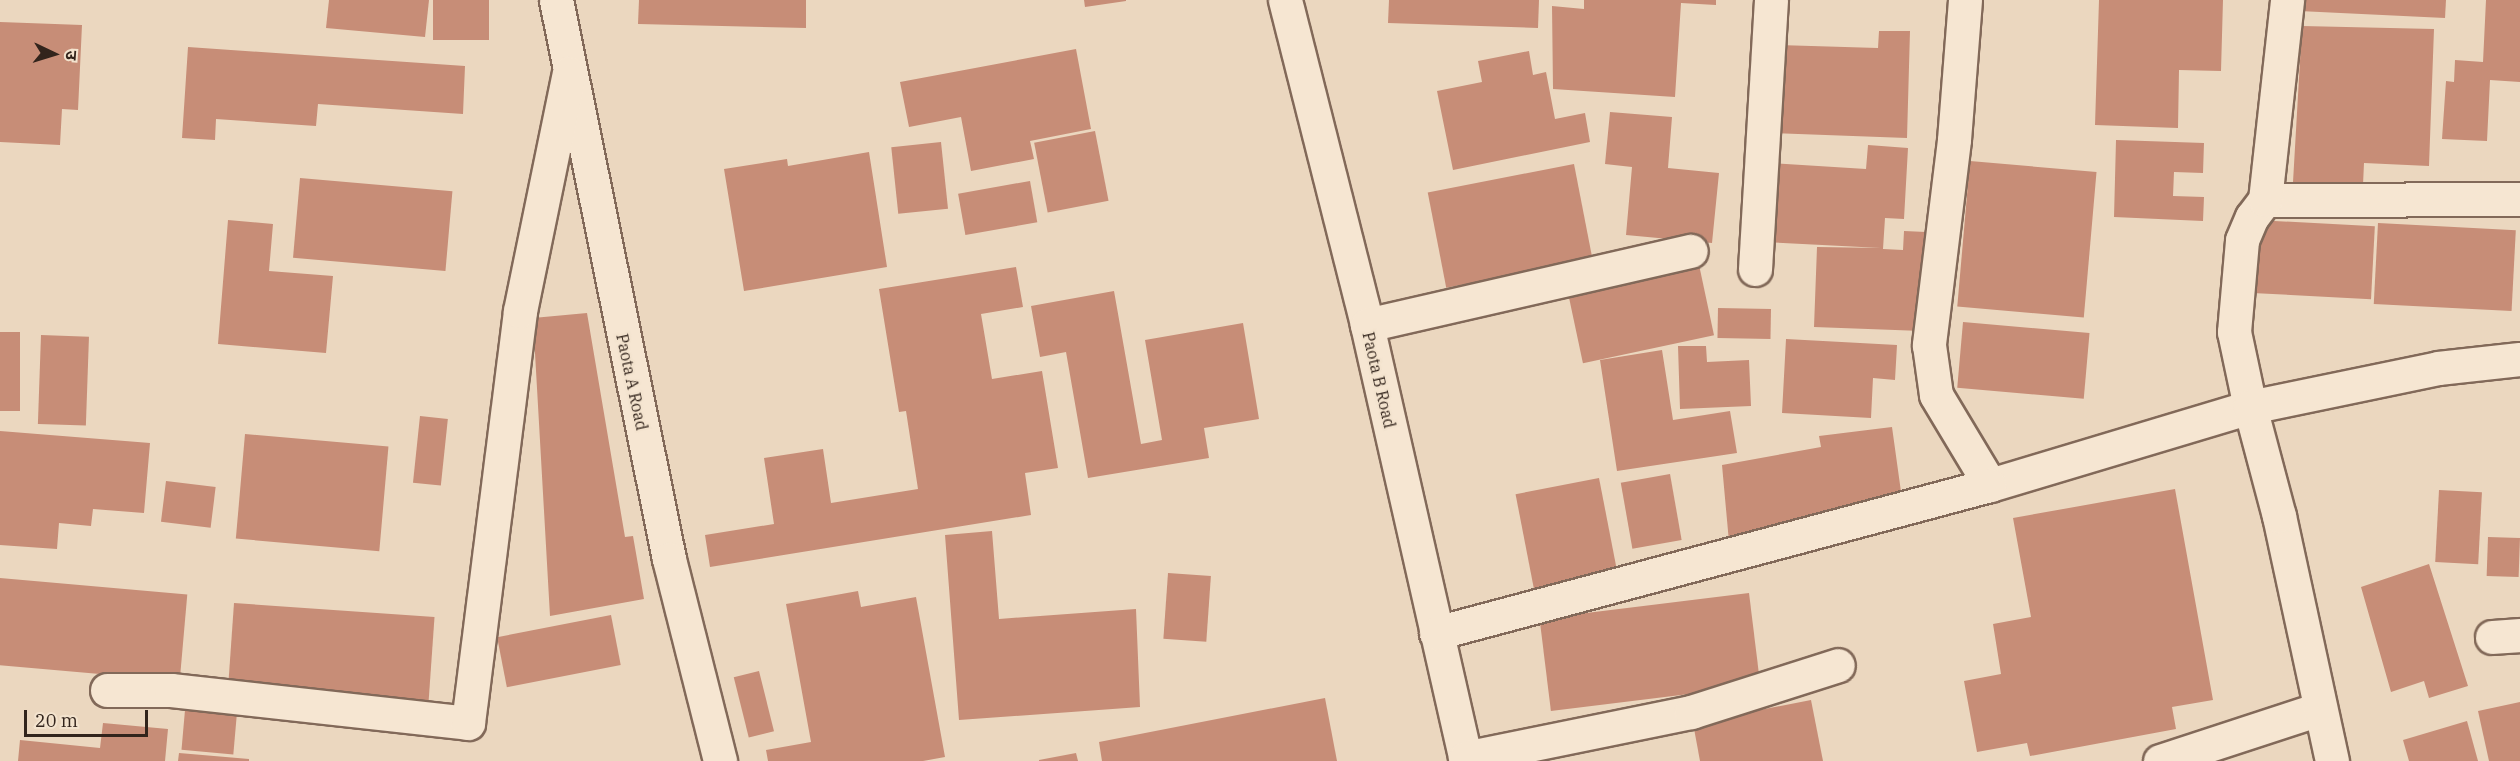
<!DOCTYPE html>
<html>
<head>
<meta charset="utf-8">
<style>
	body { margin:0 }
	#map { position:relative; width:2520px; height:761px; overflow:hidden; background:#ebd7bf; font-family:"IBM Plex Serif","Noto Sans Devanagari",serif }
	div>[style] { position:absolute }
	.building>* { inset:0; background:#c78d77; transform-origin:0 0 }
	.roads { filter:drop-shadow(2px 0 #826959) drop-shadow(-2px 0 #826959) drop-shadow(0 2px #826959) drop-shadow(0 -2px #826959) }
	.minor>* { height:33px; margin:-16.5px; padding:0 16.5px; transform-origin:16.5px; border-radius:16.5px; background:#f6e6d2 }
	span { translate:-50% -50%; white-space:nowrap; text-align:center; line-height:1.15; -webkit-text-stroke:4.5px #f3e3ce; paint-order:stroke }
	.street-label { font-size:16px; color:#32241c }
	.north { position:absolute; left:24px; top:24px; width:60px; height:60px; -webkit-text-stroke:4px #f3e3ce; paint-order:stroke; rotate:94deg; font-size:16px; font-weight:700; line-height:24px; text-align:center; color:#32241c }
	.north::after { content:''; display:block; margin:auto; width:21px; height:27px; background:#32241c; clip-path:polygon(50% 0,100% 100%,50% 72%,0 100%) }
	.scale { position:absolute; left:24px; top:710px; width:124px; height:27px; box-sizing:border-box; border:3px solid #32241c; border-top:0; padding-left:8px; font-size:18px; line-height:21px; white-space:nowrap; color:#32241c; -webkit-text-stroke:4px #f3e3ce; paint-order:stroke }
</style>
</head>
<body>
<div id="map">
	<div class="building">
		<div style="clip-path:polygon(329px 0,429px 0,425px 37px,326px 28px)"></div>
		<div style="left:433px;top:0;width:56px;height:40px"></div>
		<div style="clip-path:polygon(639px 0,806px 0,806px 28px,638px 24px)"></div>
		<div style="clip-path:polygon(1084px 0,1126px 0,1126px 1px,1085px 7px)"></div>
		<div style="clip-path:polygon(1389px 0,1539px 0,1538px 28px,1388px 23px)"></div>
		<div style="clip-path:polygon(1584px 0,1716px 0,1716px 5px,1681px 3px,1675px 97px,1553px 89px,1552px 6px,1584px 9px)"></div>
		<div style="clip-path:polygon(2099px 0,2223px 0,2221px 71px,2179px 70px,2178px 128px,2095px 125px)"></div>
		<div style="clip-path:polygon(2299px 0,2446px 0,2445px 18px,2299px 11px)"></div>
		<div style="clip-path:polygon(2486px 0,2520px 0,2520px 82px,2490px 80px,2487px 141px,2442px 139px,2446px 81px,2454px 82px,2455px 60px,2483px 62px)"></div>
		<div style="clip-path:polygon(0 22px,82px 25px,78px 110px,62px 109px,60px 145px,0 142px)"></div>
		<div style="clip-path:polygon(2302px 26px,2434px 29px,2429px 166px,2364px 163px,2363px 185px,2293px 182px)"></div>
		<div style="clip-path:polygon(1879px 31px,1910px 31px,1907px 138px,1774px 133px,1776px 45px,1878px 48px)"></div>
		<div style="clip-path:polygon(188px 47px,465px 66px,463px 114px,318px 104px,316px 126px,216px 119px,215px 140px,182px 138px)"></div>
		<div style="clip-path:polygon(1076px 49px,1091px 129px,1030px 141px,1034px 159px,971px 171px,961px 117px,909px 127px,900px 82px)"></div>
		<div style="clip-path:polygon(1529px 51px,1533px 75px,1546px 72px,1555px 119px,1585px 113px,1590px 142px,1453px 170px,1437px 91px,1482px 82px,1478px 61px)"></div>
		<div style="clip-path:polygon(1610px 112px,1672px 117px,1668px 168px,1719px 173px,1712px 243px,1626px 235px,1632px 167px,1605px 164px)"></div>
		<div style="left:1095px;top:131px;width:71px;height:62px;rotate:79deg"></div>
		<div style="clip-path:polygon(2116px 140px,2204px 143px,2203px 173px,2174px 172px,2173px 196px,2204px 197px,2203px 221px,2114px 217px)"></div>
		<div style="left:941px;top:142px;width:67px;height:50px;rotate:84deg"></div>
		<div style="clip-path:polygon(1868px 145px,1908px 148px,1904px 219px,1885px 218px,1883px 249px,1903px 250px,1904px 231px,1926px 232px,1922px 331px,1814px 327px,1817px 247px,1881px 248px,1763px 242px,1768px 163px,1866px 169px)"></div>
		<div style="clip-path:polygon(869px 152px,887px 267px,744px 291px,724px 169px,787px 159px,788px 166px)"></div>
		<div style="left:1970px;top:161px;width:127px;height:146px;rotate:5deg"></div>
		<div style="left:1574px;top:164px;width:97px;height:149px;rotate:79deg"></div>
		<div style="left:300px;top:178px;width:153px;height:80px;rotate:5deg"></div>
		<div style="left:1030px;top:181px;width:42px;height:73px;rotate:80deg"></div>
		<div style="clip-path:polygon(228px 220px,273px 224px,269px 271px,333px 276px,326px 353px,218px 344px)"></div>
		<div style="left:2256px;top:220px;width:119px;height:73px;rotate:3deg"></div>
		<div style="left:2378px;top:223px;width:138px;height:81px;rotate:3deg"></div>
		<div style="left:1698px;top:260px;width:77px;height:134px;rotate:78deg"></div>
		<div style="clip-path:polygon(1016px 267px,1023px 307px,981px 314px,992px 379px,1042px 371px,1058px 468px,1025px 473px,1031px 515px,710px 567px,705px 535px,774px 524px,764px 458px,823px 449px,831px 503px,918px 489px,906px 411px,899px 412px,879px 289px)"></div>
		<div style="clip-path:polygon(1114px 291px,1141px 444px,1162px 440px,1145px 340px,1243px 323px,1259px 419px,1204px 428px,1209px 458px,1088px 478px,1066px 352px,1040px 357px,1031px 306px)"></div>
		<div style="left:1718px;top:308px;width:53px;height:30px;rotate:1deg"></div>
		<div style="clip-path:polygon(587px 313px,625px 537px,633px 536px,644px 599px,550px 616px,533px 318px)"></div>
		<div style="left:1963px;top:322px;width:127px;height:66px;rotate:5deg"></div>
		<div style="left:0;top:332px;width:20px;height:79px"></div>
		<div style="left:41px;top:335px;width:48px;height:89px;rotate:2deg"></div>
		<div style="clip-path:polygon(1786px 339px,1897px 345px,1895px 380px,1873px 378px,1871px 418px,1782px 413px)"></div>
		<div style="clip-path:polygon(1678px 346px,1706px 346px,1707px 362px,1749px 360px,1751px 406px,1680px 409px)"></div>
		<div style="clip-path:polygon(1662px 350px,1673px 420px,1730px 411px,1737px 453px,1617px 471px,1600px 360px)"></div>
		<div style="left:420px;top:416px;width:28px;height:67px;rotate:6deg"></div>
		<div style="clip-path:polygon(1892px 427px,1902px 499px,1729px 542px,1722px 465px,1821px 447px,1819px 436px)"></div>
		<div style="clip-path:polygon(0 431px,150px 443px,144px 513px,93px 509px,91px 526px,59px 523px,57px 549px,0 545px)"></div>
		<div style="left:245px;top:434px;width:144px;height:105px;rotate:5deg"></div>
		<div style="left:1670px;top:474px;width:67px;height:50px;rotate:80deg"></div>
		<div style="left:1599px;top:478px;width:99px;height:85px;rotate:79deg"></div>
		<div style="left:166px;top:481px;width:50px;height:41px;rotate:7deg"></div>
		<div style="clip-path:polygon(2175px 489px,2213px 700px,2172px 707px,2176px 729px,2030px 756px,2027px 743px,1977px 752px,1964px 681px,2001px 674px,1993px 624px,2031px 617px,2013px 518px)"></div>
		<div style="left:2439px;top:490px;width:43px;height:72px;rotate:3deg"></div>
		<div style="clip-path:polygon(992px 531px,999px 619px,1136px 609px,1140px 707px,959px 720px,945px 535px)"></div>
		<div style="left:2488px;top:537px;width:32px;height:39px;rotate:2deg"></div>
		<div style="clip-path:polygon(2429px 564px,2468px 686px,2429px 698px,2424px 681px,2391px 692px,2361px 587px)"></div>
		<div style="left:1168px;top:573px;width:43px;height:66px;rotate:4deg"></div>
		<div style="left:0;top:578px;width:188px;height:87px;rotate:5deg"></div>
		<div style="clip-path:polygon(858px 591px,861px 607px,916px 597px,945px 757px,923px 761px,768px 761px,766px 750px,811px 742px,786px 604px)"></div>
		<div style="left:1749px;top:593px;width:93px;height:211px;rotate:83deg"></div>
		<div style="left:234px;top:603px;width:201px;height:89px;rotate:4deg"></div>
		<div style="left:611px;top:615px;width:51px;height:116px;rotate:79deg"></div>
		<div style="left:759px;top:671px;width:62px;height:26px;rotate:76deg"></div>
		<div style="clip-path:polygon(1325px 698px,1337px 761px,1102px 761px,1099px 742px)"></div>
		<div style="clip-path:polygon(1811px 700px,1823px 761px,1700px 761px,1693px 723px)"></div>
		<div style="clip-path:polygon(2520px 702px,2520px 761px,2489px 761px,2478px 711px)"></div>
		<div style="left:185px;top:710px;width:52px;height:40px;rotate:5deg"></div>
		<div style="clip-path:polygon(2467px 721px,2478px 761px,2409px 761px,2403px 740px)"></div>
		<div style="clip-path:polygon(103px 723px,168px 729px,165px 761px,18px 761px,20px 740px,100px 748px)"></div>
		<div style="clip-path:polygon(179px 753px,249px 759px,249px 761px,178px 761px)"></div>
		<div style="clip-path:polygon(1076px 753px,1078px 761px,1039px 761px,1039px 760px)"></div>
	</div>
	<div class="roads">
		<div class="minor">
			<div style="left:556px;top:0;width:570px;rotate:78.57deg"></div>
			<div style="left:669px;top:559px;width:208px;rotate:75.8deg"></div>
			<div style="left:1285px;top:0;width:335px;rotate:75.8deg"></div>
			<div style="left:1367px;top:325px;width:447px;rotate:77.2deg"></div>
			<div style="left:1965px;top:0;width:140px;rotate:94.5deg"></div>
			<div style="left:1954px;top:140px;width:207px;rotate:97deg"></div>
			<div style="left:1929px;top:345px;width:50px;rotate:82deg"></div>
			<div style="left:1936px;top:395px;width:105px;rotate:59deg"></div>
			<div style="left:1990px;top:485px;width:271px;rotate:-16.7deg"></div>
			<div style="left:2250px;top:407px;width:77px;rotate:-102deg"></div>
			<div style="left:2234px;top:332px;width:92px;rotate:-85deg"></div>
			<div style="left:2242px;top:240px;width:25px;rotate:-67deg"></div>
			<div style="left:2252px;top:217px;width:21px;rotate:-53deg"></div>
			<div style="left:2265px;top:200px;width:255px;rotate:-0.2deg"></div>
			<div style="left:2265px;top:200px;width:201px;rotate:-83.7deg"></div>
			<div style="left:1755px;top:269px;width:269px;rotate:-86.6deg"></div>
			<div style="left:1367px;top:325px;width:332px;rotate:-12.9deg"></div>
			<div style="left:1436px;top:633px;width:573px;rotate:-14.96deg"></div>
			<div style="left:2492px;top:637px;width:28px;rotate:-4deg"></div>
			<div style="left:107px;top:690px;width:64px"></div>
			<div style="left:171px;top:690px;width:299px;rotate:6.3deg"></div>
			<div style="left:468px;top:723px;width:415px;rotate:-82.8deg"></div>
			<div style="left:520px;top:311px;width:243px;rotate:-78.4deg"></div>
			<div style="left:1465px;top:758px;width:231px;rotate:-11.5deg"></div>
			<div style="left:1691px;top:712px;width:154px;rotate:-17.7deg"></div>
			<div style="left:2160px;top:761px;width:167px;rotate:-18.1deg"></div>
			<div style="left:2332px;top:761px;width:251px;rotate:-102.2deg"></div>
			<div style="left:2279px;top:516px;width:113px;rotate:-104.9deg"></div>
			<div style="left:2250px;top:407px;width:192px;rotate:-11.7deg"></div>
			<div style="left:2438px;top:368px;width:82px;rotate:-6.3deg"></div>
		</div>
	</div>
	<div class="street-label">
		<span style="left:1379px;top:380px;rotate:77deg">Paota B Road</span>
		<span style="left:632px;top:382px;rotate:78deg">Paota A Road</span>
	</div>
	<div class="north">उ</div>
	<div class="scale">20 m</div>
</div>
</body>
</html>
